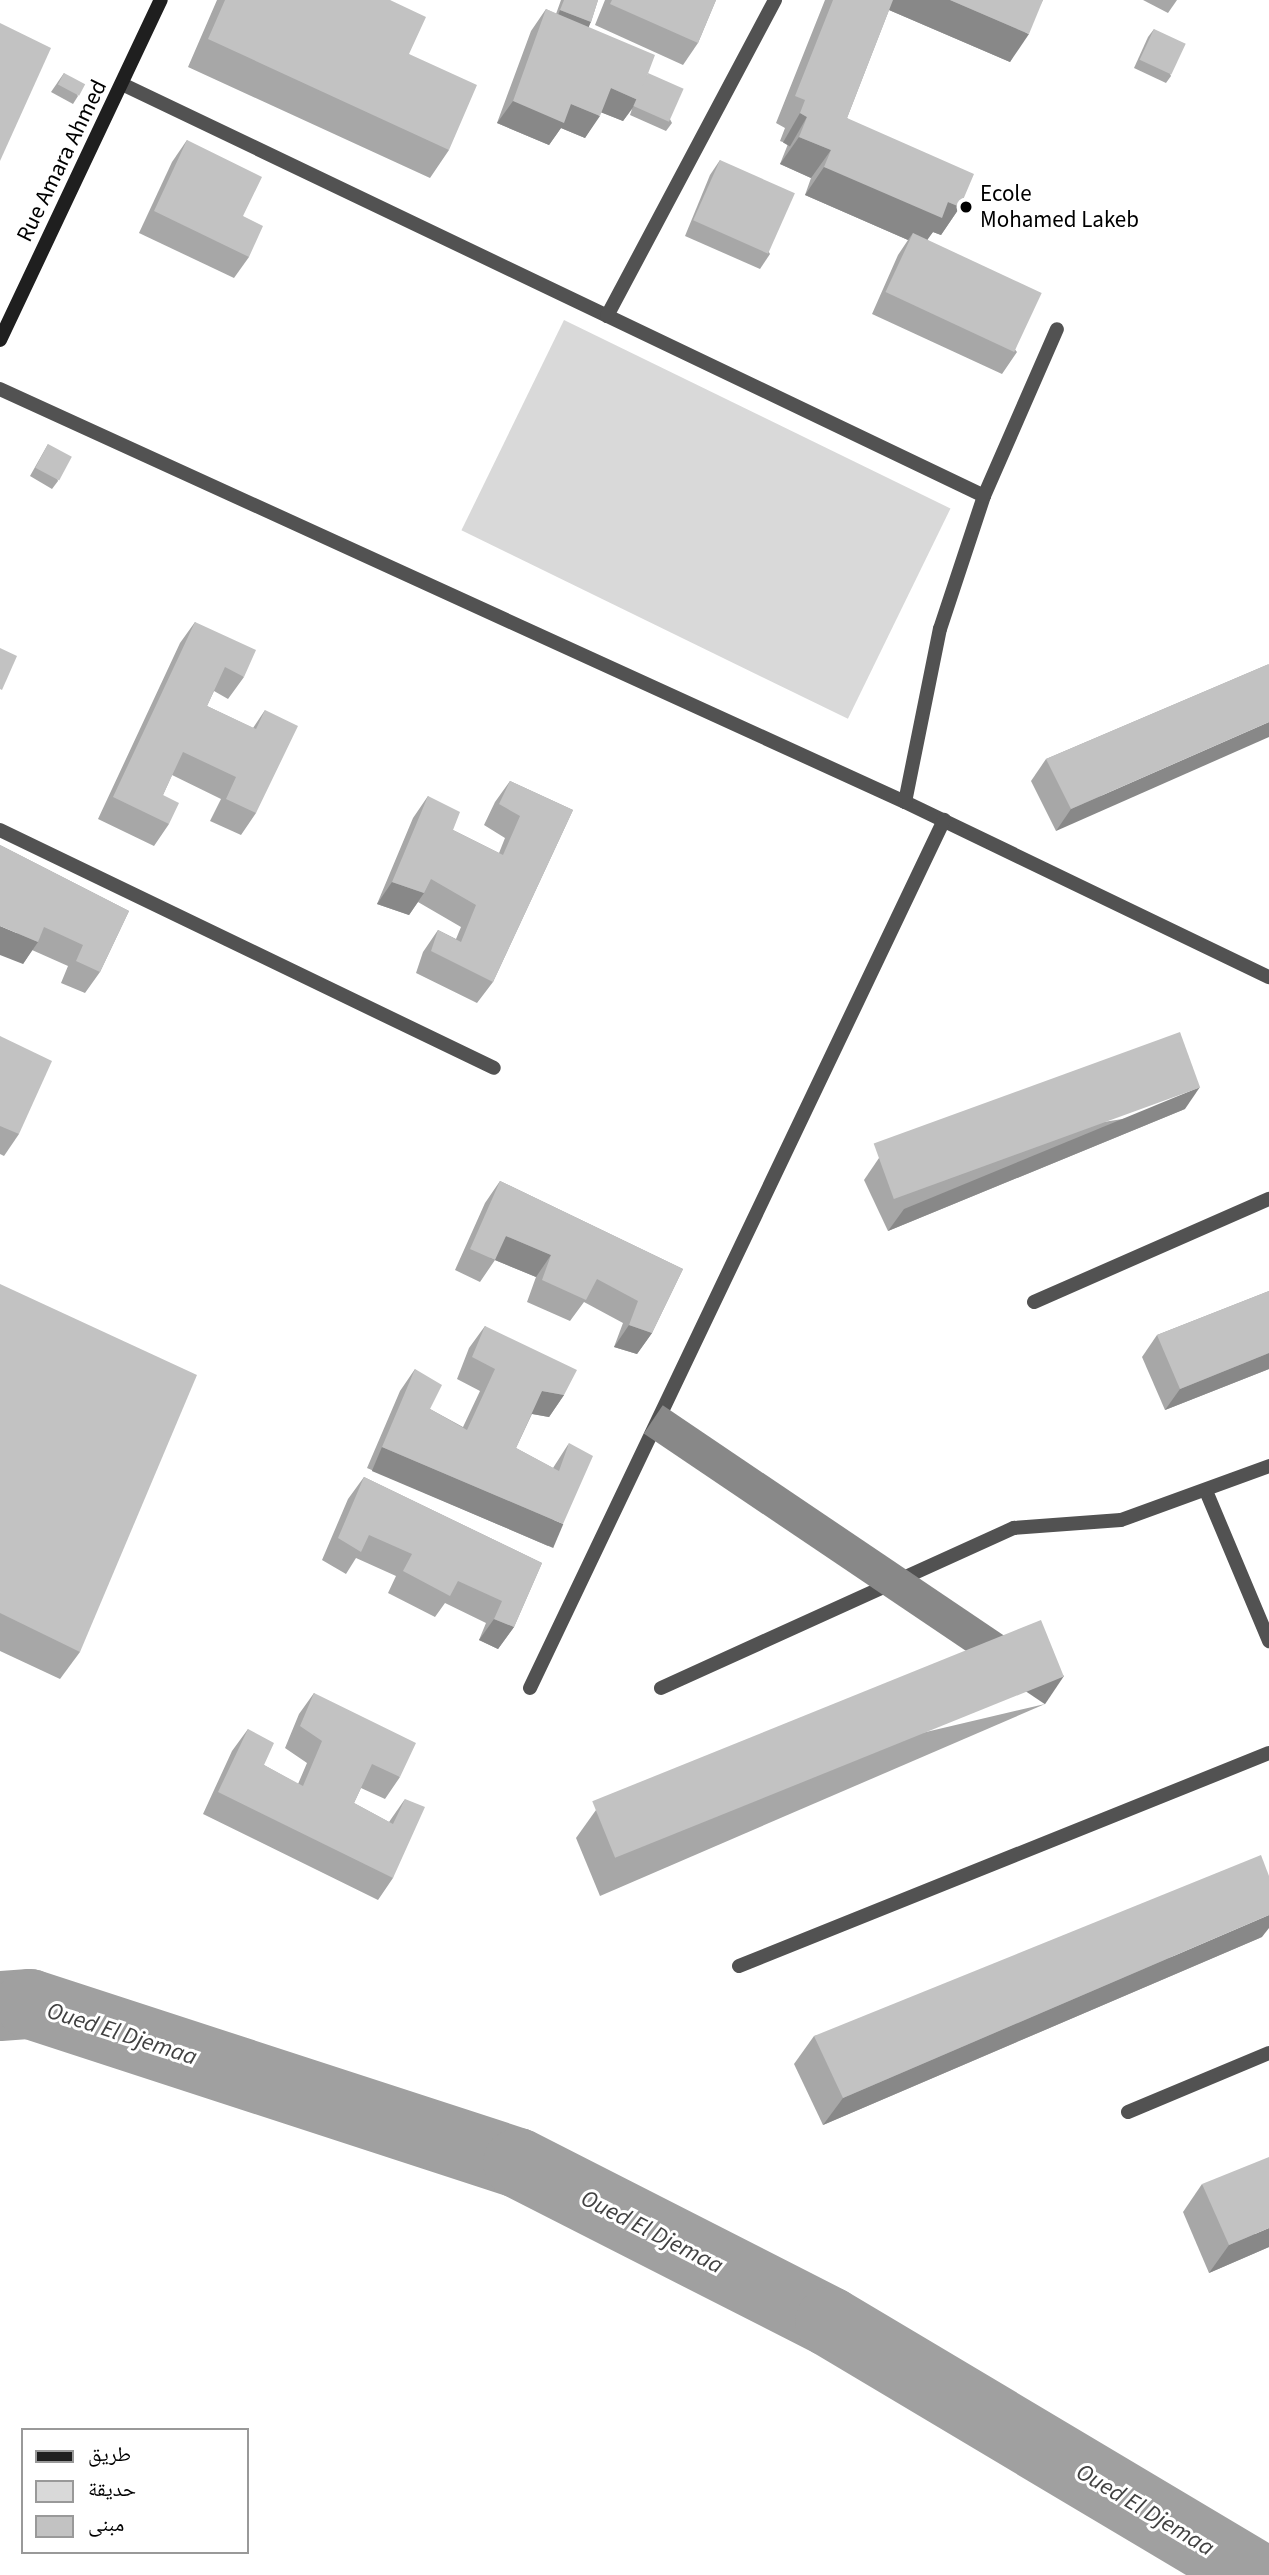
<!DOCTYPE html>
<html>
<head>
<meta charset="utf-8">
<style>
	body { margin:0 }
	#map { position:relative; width:1269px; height:2575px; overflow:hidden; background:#fff; font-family:"Source Sans 3","Noto Naskh Arabic",sans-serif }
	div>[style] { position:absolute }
	.green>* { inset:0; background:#d9d9d9; transform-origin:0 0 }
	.river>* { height:70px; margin:-35px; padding:0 35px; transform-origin:35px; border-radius:35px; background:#a0a0a0 }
	.street>* { height:14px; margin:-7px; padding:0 7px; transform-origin:7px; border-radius:7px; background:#525252 }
	.secondary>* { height:14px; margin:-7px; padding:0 7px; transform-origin:7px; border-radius:7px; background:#1f1f1f }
	.wall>* { inset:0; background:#a7a7a7 }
	.shaded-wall>* { inset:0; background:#888; transform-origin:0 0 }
	.building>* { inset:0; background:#c2c2c2; transform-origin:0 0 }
	.dots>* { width:19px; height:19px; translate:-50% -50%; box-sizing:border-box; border:4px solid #fff; border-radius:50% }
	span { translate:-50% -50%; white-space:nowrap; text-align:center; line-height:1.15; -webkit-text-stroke:6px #fff; paint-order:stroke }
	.street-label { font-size:23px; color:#000 }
	.poi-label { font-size:23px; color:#000 }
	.left { translate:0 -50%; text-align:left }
	.water-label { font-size:24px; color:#414141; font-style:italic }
	.legend { position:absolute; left:21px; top:2428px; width:228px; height:126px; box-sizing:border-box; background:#fff; border:2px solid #999; margin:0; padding:9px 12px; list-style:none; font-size:21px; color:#000 }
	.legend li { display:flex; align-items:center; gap:14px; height:35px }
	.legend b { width:35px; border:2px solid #999 }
</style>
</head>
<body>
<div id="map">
	<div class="green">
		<div style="left:564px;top:320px;width:430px;height:234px;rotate:26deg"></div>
	</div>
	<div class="river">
		<div style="left:0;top:2006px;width:30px;rotate:-4deg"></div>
		<div style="left:30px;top:2004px;width:513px;rotate:18.05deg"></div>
		<div style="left:518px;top:2163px;width:350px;rotate:27deg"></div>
		<div style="left:830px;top:2322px;width:494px;rotate:30.8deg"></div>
	</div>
	<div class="street">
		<div style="left:124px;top:85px;width:953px;rotate:25.54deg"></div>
		<div style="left:607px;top:316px;width:358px;rotate:-62deg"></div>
		<div style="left:0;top:389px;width:995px;rotate:24.53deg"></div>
		<div style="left:905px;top:802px;width:404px;rotate:25.7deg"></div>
		<div style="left:905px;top:802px;width:177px;rotate:-78.6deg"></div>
		<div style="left:940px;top:629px;width:140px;rotate:-71.7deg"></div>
		<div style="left:984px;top:496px;width:182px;rotate:-66.4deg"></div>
		<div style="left:0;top:830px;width:548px;rotate:25.72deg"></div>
		<div style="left:1034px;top:1302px;width:257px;rotate:-23.7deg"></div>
		<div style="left:1206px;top:1491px;width:163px;rotate:67.2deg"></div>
		<div style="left:530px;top:1688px;width:962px;rotate:-64.5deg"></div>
		<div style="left:661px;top:1688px;width:388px;rotate:-24.4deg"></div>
		<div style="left:1014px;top:1528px;width:107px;rotate:-4.3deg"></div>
		<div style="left:1121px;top:1520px;width:158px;rotate:-20deg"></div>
		<div style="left:739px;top:1966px;width:571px;rotate:-21.89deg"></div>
		<div style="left:1128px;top:2112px;width:153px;rotate:-22.7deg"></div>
	</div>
	<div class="secondary">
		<div style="left:0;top:340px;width:376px;rotate:-64.7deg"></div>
	</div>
	<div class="wall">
		<div style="clip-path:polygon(217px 0,390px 0,409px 54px,449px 150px,430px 178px,188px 67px)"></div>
		<div style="clip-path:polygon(561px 0,598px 0,591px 22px,588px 27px,647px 75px,672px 123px,666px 131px,630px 115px,632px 109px,623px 121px,601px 112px,585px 138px,561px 128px,549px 145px,497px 123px,531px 31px,546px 9px,556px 14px)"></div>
		<div style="clip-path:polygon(605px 0,716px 0,698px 43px,683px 65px,595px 25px)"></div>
		<div style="clip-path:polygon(825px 0,1043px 0,1010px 62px,889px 10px,847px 118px,960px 207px,941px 235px,933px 232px,927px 239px,1017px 352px,1002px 374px,872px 314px,898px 255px,908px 240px,805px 195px,811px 178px,780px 164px,788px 144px,780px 141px,785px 128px,776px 123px)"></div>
		<div style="clip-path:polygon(1143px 0,1177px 0,1168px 13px)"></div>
		<div style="clip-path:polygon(1154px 29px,1171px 76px,1166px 83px,1134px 68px,1148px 37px)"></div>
		<div style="clip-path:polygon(64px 73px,78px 96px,73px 104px,51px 92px)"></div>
		<div style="clip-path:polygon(187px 140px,243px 216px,249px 257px,234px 278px,139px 233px,172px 162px)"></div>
		<div style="clip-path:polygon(720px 160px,770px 254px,760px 269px,685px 236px,710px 175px)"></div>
		<div style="clip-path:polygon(48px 444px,58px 481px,52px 489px,30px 476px)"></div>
		<div style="clip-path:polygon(195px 622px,244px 677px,228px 699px,214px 691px,207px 706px,253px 728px,265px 710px,256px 813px,241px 835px,210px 821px,221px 799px,172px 775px,163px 795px,169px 824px,154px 846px,98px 819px,180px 643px)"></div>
		<div style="clip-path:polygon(1269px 664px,1056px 831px,1031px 781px,1046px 759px)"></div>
		<div style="clip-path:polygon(510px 781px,573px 810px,493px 982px,477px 1003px,416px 973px,423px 952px,438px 930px,456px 939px,461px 927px,418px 902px,409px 915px,377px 904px,413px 818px,428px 796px,453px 830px,499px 853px,505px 838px,484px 825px,495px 802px)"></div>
		<div style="clip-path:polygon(0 845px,129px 911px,100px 972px,85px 993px,61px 983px,68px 966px,32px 950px,23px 964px)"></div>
		<div style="clip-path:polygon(0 1036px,19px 1134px,4px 1156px,0 1154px)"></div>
		<div style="clip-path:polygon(1185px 1109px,888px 1231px,864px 1180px,879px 1158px)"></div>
		<div style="clip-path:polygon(500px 1181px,683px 1269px,652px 1333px,637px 1354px,614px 1347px,623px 1323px,584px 1302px,570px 1321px,527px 1302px,536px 1277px,495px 1260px,480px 1282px,455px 1270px,485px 1203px)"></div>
		<div style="clip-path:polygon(0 1284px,80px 1652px,60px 1679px,0 1651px)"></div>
		<div style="clip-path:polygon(1269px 1291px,1269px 1369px,1165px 1410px,1142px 1357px,1157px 1335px)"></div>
		<div style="clip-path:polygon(485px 1326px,564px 1395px,549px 1417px,532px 1414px,516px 1448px,553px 1468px,569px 1443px,548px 1546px,367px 1468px,400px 1391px,415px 1369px,430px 1409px,463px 1427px,480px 1391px,457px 1379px,469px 1348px)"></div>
		<div style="clip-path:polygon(364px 1477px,542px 1563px,514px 1627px,498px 1649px,479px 1640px,486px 1623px,445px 1603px,435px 1617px,388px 1593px,396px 1576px,356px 1558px,346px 1574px,322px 1560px,348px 1499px)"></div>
		<div style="clip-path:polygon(314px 1693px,400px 1777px,385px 1799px,361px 1788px,354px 1803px,389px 1822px,405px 1799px,393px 1878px,378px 1900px,203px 1814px,232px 1751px,248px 1729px,264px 1765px,298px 1784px,307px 1763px,285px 1748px,299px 1714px)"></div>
		<div style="clip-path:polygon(1045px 1704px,600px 1896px,576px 1838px,596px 1810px)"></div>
		<div style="clip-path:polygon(1262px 1937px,823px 2125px,794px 2064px,814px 2036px)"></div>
		<div style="clip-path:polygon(1202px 2184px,1269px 2247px,1209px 2273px,1183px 2212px)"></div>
	</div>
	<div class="shaded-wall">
		<div style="clip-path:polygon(887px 0,950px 0,1029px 34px,1010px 62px,882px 7px)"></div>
		<div style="left:560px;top:10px;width:33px;height:9px;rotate:21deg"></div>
		<div style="clip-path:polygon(611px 88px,638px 100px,623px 121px,595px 110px)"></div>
		<div style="clip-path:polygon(513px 101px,571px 104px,600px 116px,585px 138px,561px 128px,549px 145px,497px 123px)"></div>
		<div style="left:800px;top:113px;width:8px;height:34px;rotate:30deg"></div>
		<div style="clip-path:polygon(799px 137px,831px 150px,811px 178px,780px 164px)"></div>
		<div style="clip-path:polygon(824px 167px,948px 202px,960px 207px,941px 235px,933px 232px,923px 246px,913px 233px,908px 240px,805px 195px)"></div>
		<div style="clip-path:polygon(1269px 722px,1269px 737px,1056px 831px,1071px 809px)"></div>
		<div style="clip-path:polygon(392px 882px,424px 893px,409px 915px,377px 904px)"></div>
		<div style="clip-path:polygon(0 926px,38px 942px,23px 964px,0 955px)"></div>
		<div style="clip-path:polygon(1200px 1087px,1185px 1109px,888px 1231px,904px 1209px)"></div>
		<div style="clip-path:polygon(506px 1236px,551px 1255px,536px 1277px,490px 1258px)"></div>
		<div style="clip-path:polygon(629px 1325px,652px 1333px,637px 1354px,614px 1347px)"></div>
		<div style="clip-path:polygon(1269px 1353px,1269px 1369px,1165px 1410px,1180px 1389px)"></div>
		<div style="clip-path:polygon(542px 1391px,564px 1395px,549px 1417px,527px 1413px)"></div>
		<div style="left:382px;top:1447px;width:197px;height:26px;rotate:23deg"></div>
		<div style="clip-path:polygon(494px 1619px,514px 1627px,498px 1649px,479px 1640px)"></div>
		<div style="left:1064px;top:1676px;width:34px;height:484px;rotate:124deg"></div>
		<div style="clip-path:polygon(1269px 1915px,1269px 1928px,1262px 1937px,823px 2125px,843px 2098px)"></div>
		<div style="clip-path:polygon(1269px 2228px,1269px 2247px,1209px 2273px,1229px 2245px)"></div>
	</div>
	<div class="building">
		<div style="clip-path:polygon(225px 0,390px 0,426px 17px,409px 54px,477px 85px,449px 150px,208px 39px)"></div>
		<div style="clip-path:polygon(564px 0,598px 0,591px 22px,560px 10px)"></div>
		<div style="clip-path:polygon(612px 0,716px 0,698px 43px,610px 4px)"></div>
		<div style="clip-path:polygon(833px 0,893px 0,847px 118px,974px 174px,960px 207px,948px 202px,942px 218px,824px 167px,831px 150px,799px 137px,807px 117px,800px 113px,805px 100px,795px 96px)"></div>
		<div style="clip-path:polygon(950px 0,1043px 0,1029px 34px)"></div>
		<div style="clip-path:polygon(546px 9px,655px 55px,638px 100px,611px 88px,600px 116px,571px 104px,564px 123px,513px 101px)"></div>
		<div style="clip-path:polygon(0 23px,51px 48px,0 161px)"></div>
		<div style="left:1154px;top:29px;width:35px;height:34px;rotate:25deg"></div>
		<div style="left:64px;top:73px;width:24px;height:13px;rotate:28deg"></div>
		<div style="left:648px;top:73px;width:39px;height:36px;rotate:24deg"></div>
		<div style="clip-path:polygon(187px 140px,262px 177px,243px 216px,263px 226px,249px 257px,154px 211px)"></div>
		<div style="left:720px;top:160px;width:82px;height:66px;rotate:24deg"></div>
		<div style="left:913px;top:233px;width:142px;height:65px;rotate:25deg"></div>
		<div style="left:48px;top:444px;width:27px;height:27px;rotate:28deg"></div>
		<div style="clip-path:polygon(195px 622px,256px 650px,244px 677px,225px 667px,207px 706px,256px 729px,265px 710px,298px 726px,256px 813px,226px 799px,236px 777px,183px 752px,163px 795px,179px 803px,169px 824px,113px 797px)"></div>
		<div style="clip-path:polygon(0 648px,17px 656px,2px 690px,0 689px)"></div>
		<div style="clip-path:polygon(1269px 664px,1269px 722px,1071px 809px,1046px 759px)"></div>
		<div style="clip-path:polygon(510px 781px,573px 810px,493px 982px,431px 951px,438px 930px,461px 942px,476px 905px,431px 879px,424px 893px,392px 882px,428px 796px,460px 812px,453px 830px,503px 855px,520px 816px,499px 804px)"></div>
		<div style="clip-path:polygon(0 845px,129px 911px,100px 972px,76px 961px,83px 945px,44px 927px,38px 942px,0 926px)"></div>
		<div style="left:1180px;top:1032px;width:59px;height:326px;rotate:70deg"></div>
		<div style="clip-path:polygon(0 1036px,52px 1061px,19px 1134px,0 1126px)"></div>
		<div style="clip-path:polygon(500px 1181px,683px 1269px,652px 1333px,629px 1325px,638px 1301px,597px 1279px,586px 1300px,542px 1280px,551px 1255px,506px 1236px,495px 1260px,470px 1249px)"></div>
		<div style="clip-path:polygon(0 1284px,197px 1375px,80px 1652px,0 1613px)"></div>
		<div style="clip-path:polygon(1269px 1291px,1269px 1353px,1180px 1389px,1157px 1335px)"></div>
		<div style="clip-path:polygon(485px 1326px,577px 1370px,564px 1395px,542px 1391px,516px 1448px,559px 1471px,569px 1443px,593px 1456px,563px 1524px,382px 1447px,415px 1369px,442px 1385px,430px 1409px,467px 1430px,495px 1369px,472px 1357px)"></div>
		<div style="clip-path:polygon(364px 1477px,542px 1563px,514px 1627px,494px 1619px,502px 1601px,458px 1581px,450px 1596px,403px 1571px,412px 1554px,369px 1535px,361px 1552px,338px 1538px)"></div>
		<div style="left:1041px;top:1620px;width:61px;height:484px;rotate:68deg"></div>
		<div style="clip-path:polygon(314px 1693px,416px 1743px,400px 1777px,372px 1764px,354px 1803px,393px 1824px,405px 1799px,425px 1807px,393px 1878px,218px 1792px,248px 1729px,274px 1743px,264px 1765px,303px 1786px,322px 1741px,300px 1726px)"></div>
		<div style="clip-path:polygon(1261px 1855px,1269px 1876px,1269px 1915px,843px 2098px,814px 2036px)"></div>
		<div style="clip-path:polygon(1269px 2157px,1269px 2228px,1229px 2245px,1202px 2184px)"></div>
	</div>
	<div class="dots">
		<div style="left:966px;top:207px;background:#000"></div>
	</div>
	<div class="street-label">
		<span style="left:62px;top:161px;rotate:-64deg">Rue Amara Ahmed</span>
	</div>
	<div class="poi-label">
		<span class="left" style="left:980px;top:207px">Ecole<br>Mohamed Lakeb</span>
	</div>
	<div class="water-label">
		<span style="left:122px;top:2034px;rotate:18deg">Oued El Djemaa</span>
		<span style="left:652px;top:2232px;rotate:27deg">Oued El Djemaa</span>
		<span style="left:1145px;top:2510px;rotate:31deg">Oued El Djemaa</span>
	</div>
	<ul class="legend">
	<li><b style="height:9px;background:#1f1f1f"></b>طريق</li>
	<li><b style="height:19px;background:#d9d9d9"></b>حديقة</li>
	<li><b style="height:19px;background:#c2c2c2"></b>مبنى</li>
	</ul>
</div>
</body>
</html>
